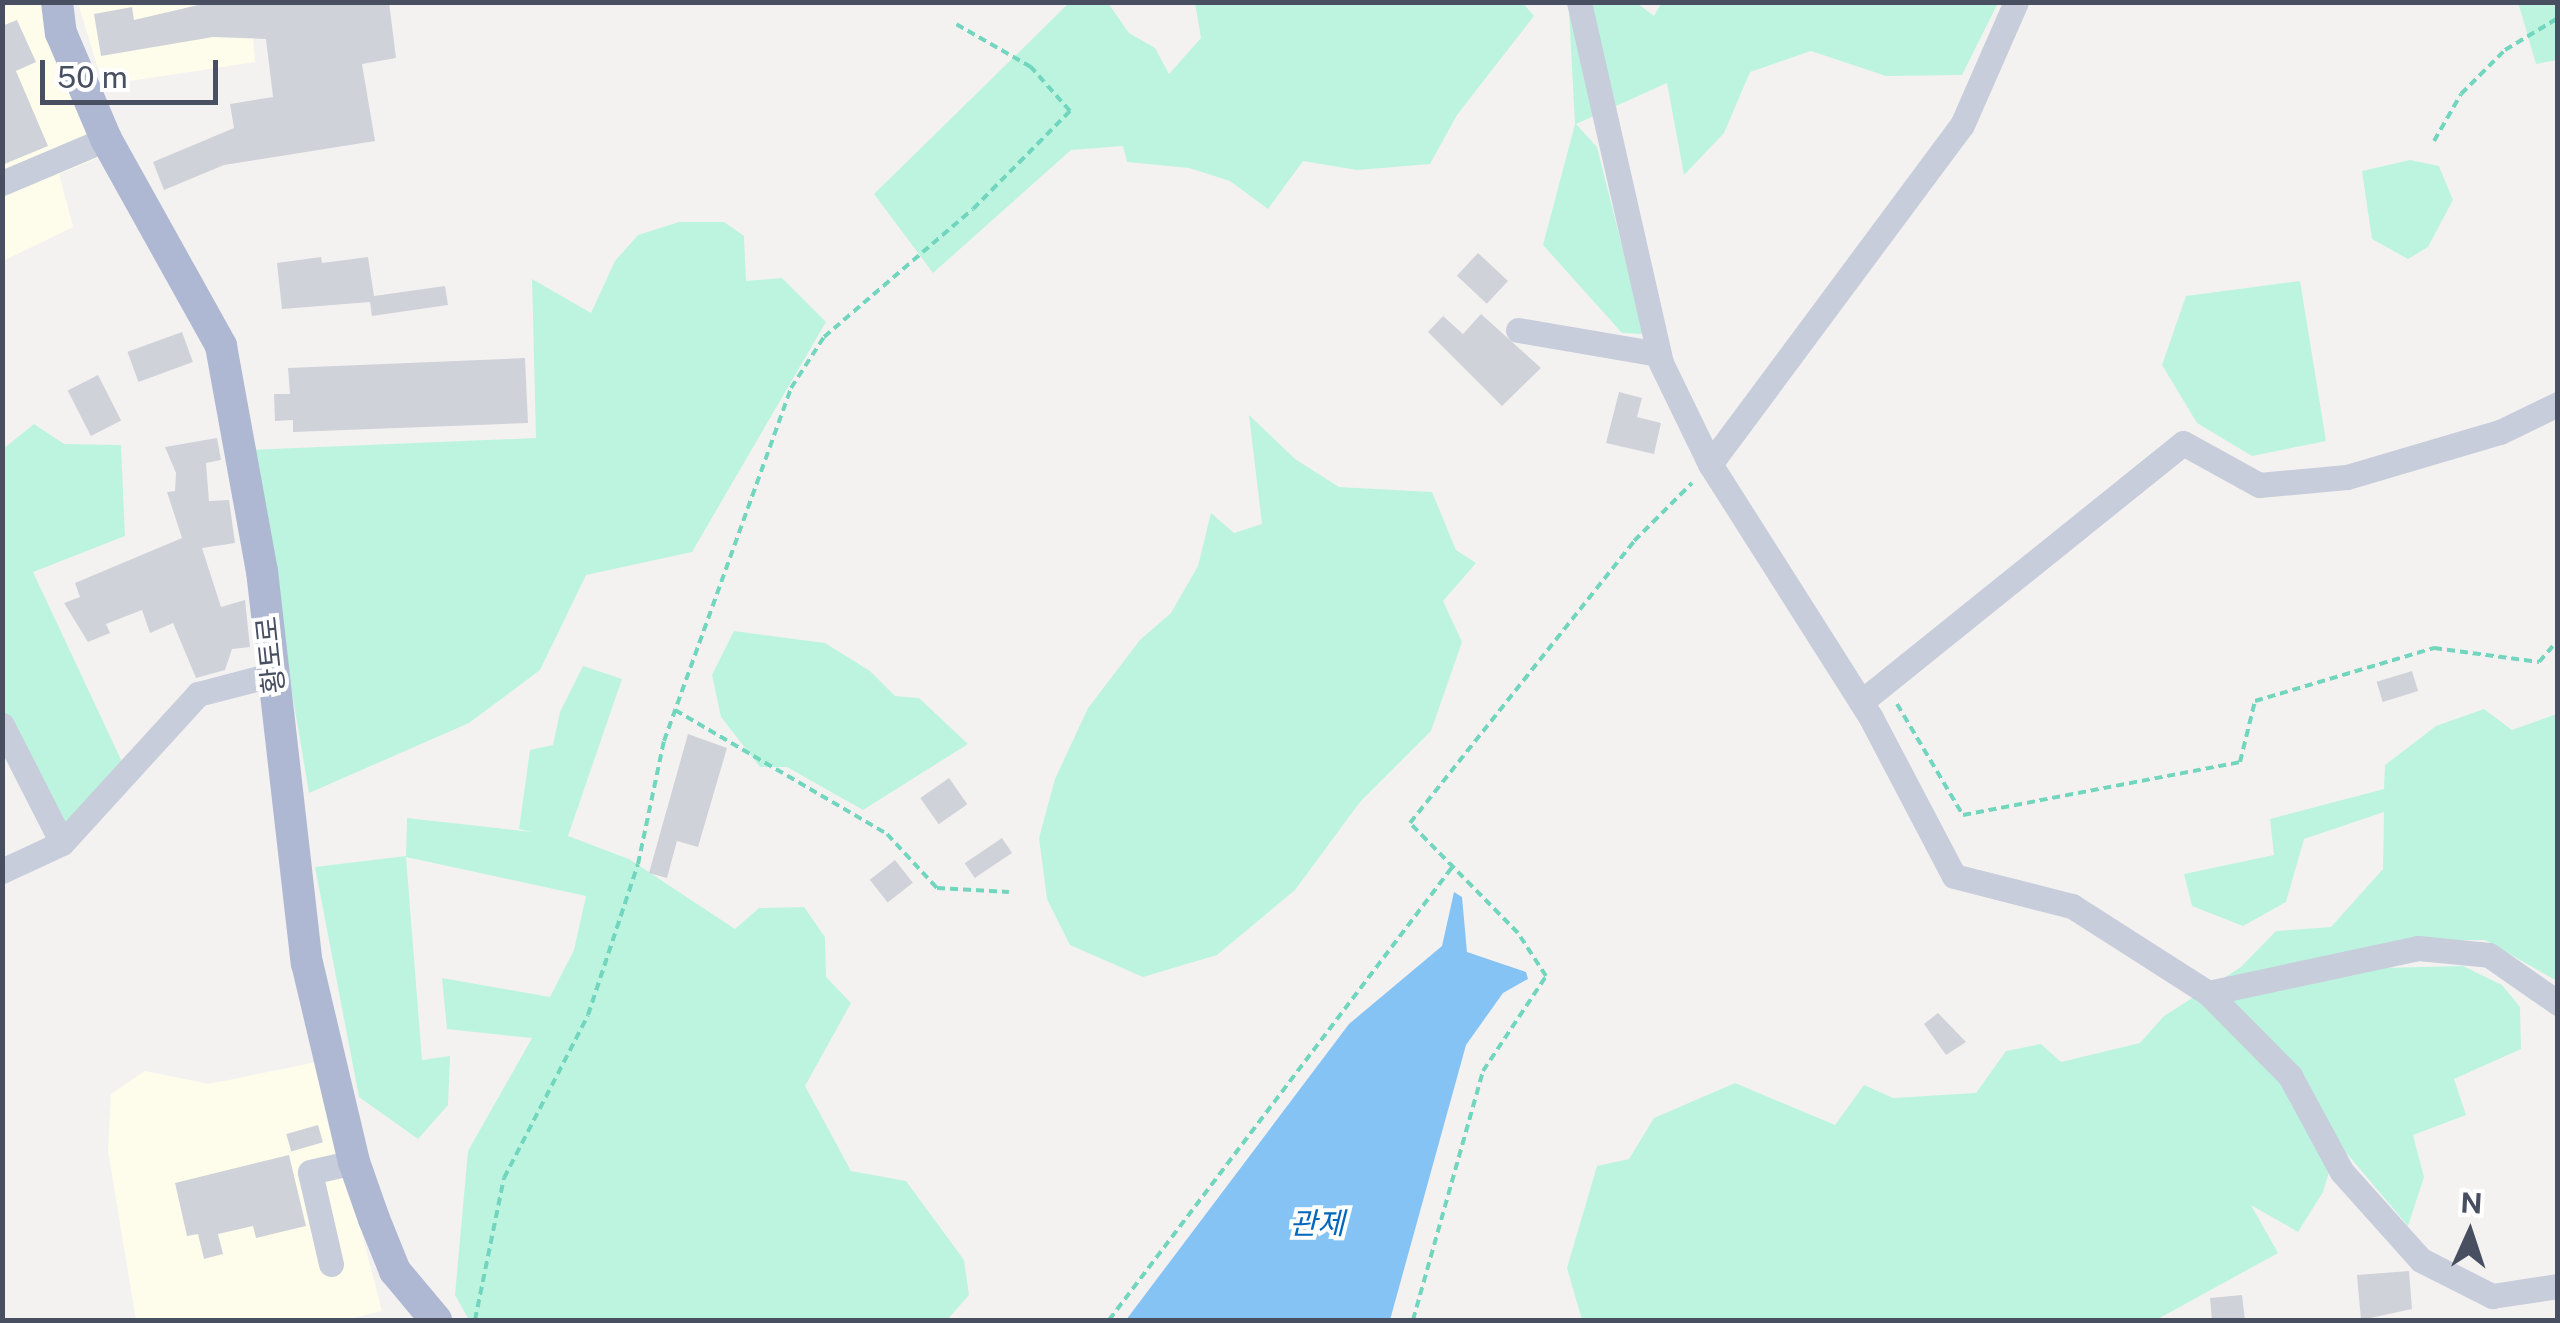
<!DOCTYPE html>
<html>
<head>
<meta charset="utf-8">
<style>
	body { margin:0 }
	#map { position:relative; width:2560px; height:1323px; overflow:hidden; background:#f4f2f1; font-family:"Public Sans","Noto Sans KR",sans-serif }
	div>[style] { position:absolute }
	.commercial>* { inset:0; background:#fefdec }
	.green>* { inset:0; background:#bdf4e0 }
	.water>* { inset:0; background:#86c3f5 }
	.building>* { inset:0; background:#d0d2d9; transform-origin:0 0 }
	.path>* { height:4px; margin-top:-2px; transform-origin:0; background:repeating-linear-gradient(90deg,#71d6bd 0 8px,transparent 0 13px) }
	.minor>* { height:25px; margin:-12.5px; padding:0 12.5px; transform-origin:12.5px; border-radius:12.5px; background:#c7cdda }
	.major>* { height:32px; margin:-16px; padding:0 16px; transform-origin:16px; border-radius:16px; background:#afb8d3 }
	span { translate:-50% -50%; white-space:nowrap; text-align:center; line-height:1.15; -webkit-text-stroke:8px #fff; paint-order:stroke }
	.street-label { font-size:28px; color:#474f61 }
	.water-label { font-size:30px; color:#0067bc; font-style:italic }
	.frame { position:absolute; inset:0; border:5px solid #474f61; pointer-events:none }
	.north { position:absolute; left:2420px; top:1183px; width:100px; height:100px; -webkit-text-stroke:8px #fff; paint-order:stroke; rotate:3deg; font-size:28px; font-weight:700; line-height:40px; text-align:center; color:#474f61 }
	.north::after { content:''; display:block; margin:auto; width:35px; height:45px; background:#474f61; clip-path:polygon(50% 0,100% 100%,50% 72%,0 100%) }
	.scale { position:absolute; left:40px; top:60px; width:178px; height:45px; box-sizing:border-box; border:5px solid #474f61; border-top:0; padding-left:12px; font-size:30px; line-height:35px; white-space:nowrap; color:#474f61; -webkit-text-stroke:8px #fff; paint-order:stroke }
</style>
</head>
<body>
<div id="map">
	<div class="commercial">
		<div style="clip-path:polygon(3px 3px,41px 3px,100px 157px,59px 174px,73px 227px,3px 261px)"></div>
		<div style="clip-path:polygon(78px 3px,250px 3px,255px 62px,103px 85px)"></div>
		<div style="clip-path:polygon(317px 1062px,382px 1311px,345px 1320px,136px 1320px,108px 1150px,111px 1094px,145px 1071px,209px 1084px)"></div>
	</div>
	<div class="green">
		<div style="clip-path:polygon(1589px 2px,1637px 3px,1654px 16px,1662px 2px,1998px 3px,1962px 75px,1886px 76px,1811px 51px,1750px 72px,1724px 133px,1684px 175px,1667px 83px,1576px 124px,1597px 147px,1644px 334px,1622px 333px,1543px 245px,1575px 124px,1569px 11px)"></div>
		<div style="clip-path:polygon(2518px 2px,2557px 3px,2557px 60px,2536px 64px)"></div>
		<div style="clip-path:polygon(1523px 3px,1534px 16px,1457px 115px,1430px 164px,1357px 170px,1303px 161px,1268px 209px,1230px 181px,1189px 168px,1127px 162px,1123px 146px,1071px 150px,933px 273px,874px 194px,1069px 3px,1108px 3px,1129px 33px,1155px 48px,1169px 74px,1201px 38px,1195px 3px)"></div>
		<div style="clip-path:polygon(2410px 160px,2439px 166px,2453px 200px,2428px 247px,2408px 259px,2372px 239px,2362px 171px)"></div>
		<div style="clip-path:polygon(679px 222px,724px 222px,744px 236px,746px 281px,782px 278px,826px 322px,692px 552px,586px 575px,540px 670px,469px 723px,309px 793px,251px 450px,536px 438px,532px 279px,591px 313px,615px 261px,638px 235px)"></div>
		<div style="clip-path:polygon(2300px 281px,2326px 441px,2252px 456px,2197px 423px,2162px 365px,2186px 296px)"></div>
		<div style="clip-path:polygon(1249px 415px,1295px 459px,1339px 487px,1432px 492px,1456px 550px,1476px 563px,1443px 601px,1462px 642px,1431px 731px,1360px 802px,1295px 890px,1217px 955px,1143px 977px,1070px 945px,1047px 899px,1039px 838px,1055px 779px,1088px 708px,1140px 640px,1171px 613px,1198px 566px,1211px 513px,1234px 533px,1262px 524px)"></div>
		<div style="clip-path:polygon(34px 424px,64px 444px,121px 445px,125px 536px,33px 572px,123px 764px,61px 830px,3px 709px,3px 449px)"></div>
		<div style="clip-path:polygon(734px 631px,825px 643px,870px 671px,895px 696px,919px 698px,968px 744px,863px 810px,787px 767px,760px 767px,721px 717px,712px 675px)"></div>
		<div style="clip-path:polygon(583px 666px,622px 679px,568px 836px,629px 859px,735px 929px,759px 908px,804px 907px,825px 937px,826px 977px,851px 1003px,805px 1086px,851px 1171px,906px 1181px,964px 1260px,969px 1295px,947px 1320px,469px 1320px,455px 1295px,468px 1151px,532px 1038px,447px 1029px,442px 978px,550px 997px,574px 950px,586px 896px,406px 857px,422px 1060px,450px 1056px,448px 1105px,418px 1139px,359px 1097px,315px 867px,406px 856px,407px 818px,532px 832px,519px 829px,530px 750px,553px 745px,560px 712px)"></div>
		<div style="clip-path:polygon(2484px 709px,2512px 730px,2557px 714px,2557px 981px,2485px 940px,2404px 941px,2384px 968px,2463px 966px,2502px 985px,2520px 1007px,2521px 1049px,2454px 1079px,2466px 1115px,2413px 1135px,2424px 1177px,2408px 1226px,2338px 1143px,2323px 1192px,2298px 1232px,2251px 1205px,2278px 1253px,2156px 1320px,1582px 1320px,1567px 1268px,1597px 1166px,1629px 1159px,1654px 1118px,1735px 1083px,1835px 1125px,1864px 1085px,1893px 1098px,1976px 1093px,2006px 1051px,2041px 1044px,2061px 1062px,2140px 1043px,2164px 1016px,2241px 967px,2276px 931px,2331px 927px,2383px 869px,2384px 812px,2304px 839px,2286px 902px,2243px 926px,2192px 906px,2184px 874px,2274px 855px,2270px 819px,2384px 789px,2385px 765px,2436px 726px)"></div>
	</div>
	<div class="water">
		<div style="clip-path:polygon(1454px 892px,1462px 897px,1467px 952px,1526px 972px,1528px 979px,1503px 993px,1466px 1045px,1390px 1320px,1126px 1320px,1349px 1024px,1442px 946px)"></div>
	</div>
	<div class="building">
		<div style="clip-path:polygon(211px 2px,389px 2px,396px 58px,362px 64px,375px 141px,224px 165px,164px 190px,153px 162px,234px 128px,230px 104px,273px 97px,266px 39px,213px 37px,101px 56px,94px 14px,132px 7px,134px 20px)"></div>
		<div style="clip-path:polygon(17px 20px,36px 62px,16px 71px,48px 146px,2px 165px,2px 26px)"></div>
		<div style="left:1478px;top:253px;width:41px;height:31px;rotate:43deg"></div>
		<div style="clip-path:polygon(321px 257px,322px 263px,368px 257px,374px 296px,445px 286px,448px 305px,372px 316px,370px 302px,282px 309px,277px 263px)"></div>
		<div style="clip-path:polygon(1481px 314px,1541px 368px,1502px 406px,1428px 332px,1443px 316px,1463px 334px)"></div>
		<div style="left:182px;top:332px;width:32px;height:58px;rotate:70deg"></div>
		<div style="clip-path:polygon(525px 358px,528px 423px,293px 432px,293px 420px,275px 421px,274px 394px,290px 394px,288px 368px)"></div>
		<div style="left:98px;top:375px;width:51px;height:34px;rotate:63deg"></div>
		<div style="clip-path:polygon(1619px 392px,1642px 398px,1637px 417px,1661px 423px,1654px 454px,1606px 443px)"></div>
		<div style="clip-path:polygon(217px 438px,221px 460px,206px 463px,209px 501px,229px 500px,235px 543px,202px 548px,221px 607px,245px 600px,250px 647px,232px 649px,225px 670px,196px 678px,173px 623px,150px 633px,142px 610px,106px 624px,110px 633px,88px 642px,64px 603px,80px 597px,75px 583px,182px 538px,167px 492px,175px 491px,176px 473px,165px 447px)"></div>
		<div style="left:2412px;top:671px;width:21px;height:37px;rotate:73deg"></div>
		<div style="clip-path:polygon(688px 734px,727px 748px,698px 847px,677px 841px,667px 878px,649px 873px)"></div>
		<div style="left:949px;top:778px;width:32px;height:35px;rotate:55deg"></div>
		<div style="left:1002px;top:838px;width:18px;height:45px;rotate:56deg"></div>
		<div style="left:895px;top:860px;width:29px;height:32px;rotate:52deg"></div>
		<div style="clip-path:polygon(1938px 1013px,1966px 1042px,1946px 1055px,1924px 1024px)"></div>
		<div style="left:318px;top:1125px;width:18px;height:33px;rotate:74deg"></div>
		<div style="clip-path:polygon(289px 1155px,306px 1226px,256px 1238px,253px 1226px,218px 1234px,223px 1254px,204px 1259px,198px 1234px,187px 1236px,175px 1183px)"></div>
		<div style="clip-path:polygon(2409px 1271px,2412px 1309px,2361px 1320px,2357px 1275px)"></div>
		<div style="clip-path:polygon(2242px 1295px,2245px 1320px,2212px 1320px,2210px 1298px)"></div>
	</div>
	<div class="path">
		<div style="left:2434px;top:141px;width:54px;rotate:-60.1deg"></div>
		<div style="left:2461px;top:94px;width:62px;rotate:-45deg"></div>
		<div style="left:2505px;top:50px;width:62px;rotate:-31.1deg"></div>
		<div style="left:1897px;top:704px;width:129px;rotate:59.3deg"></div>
		<div style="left:1963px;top:815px;width:282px;rotate:-10.8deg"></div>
		<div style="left:2240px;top:762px;width:63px;rotate:-76.2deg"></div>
		<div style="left:2255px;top:701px;width:187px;rotate:-16.5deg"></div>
		<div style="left:2434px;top:648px;width:106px;rotate:7.6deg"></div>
		<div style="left:2539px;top:662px;width:29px;rotate:-49deg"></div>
		<div style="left:675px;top:710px;width:246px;rotate:30.3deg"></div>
		<div style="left:887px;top:834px;width:74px;rotate:47.2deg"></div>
		<div style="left:937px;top:888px;width:72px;rotate:3.2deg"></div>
		<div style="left:475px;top:1320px;width:145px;rotate:-78.5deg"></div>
		<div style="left:504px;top:1178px;width:183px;rotate:-62.7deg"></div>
		<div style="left:588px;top:1015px;width:159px;rotate:-71.7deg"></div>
		<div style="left:638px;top:864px;width:126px;rotate:-78.1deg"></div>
		<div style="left:664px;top:741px;width:375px;rotate:-70.2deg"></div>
		<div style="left:791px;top:388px;width:61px;rotate:-57.1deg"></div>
		<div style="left:824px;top:337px;width:196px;rotate:-40.7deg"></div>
		<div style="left:973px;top:209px;width:138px;rotate:-45.3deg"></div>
		<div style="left:1070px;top:111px;width:59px;rotate:-131.6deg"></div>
		<div style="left:1031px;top:67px;width:86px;rotate:-150.2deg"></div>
		<div style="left:1109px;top:1320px;width:570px;rotate:-52.85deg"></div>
		<div style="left:1413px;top:1320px;width:259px;rotate:-74.3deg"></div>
		<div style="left:1483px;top:1071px;width:114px;rotate:-56.4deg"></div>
		<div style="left:1546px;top:976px;width:51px;rotate:-123.1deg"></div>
		<div style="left:1518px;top:933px;width:154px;rotate:-134.5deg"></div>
		<div style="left:1410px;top:823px;width:360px;rotate:-51.5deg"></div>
		<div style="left:1634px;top:541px;width:82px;rotate:-45deg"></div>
	</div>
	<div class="minor">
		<div style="left:1579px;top:2px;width:370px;rotate:77.2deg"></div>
		<div style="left:1661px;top:363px;width:112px;rotate:64.1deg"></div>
		<div style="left:1710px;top:464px;width:301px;rotate:57.6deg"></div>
		<div style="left:1871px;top:718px;width:178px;rotate:62.3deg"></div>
		<div style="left:1954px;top:876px;width:122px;rotate:14.3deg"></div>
		<div style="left:2072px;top:906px;width:161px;rotate:32.6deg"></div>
		<div style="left:2208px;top:993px;width:215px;rotate:-12.1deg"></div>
		<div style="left:2418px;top:948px;width:71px;rotate:5.6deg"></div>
		<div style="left:2489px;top:955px;width:84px;rotate:34.8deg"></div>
		<div style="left:2px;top:183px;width:113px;rotate:-22.9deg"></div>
		<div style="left:1518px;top:330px;width:142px;rotate:9.7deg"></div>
		<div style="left:1710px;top:464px;width:422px;rotate:-53.4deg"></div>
		<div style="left:1962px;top:125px;width:134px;rotate:-66.3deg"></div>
		<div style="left:1861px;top:702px;width:413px;rotate:-38.8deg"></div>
		<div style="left:2183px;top:443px;width:87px;rotate:28.9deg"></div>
		<div style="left:2259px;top:485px;width:88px;rotate:-5.2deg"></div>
		<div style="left:2347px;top:477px;width:159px;rotate:-16.4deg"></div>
		<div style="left:2500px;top:432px;width:64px;rotate:-25.8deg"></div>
		<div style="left:2px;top:725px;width:132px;rotate:63deg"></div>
		<div style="left:2px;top:871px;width:66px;rotate:-25deg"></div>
		<div style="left:62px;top:843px;width:202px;rotate:-47.6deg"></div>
		<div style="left:198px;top:694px;width:75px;rotate:-14.6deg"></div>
		<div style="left:2208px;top:993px;width:117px;rotate:45.3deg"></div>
		<div style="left:2290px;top:1076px;width:109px;rotate:61.6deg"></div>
		<div style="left:2342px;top:1172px;width:118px;rotate:48.1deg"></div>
		<div style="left:2421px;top:1260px;width:80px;rotate:26.9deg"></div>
		<div style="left:2492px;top:1296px;width:67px;rotate:-8.6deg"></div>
		<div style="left:331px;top:1264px;width:94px;rotate:-102.9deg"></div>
		<div style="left:310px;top:1172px;width:45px;rotate:-12.8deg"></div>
	</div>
	<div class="major">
		<div style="left:57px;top:2px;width:31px;rotate:83deg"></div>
		<div style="left:61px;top:33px;width:115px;rotate:67deg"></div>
		<div style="left:106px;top:139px;width:237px;rotate:60.9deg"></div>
		<div style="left:221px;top:346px;width:229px;rotate:79.7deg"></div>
		<div style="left:262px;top:571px;width:395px;rotate:83.5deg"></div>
		<div style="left:307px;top:963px;width:204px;rotate:76.7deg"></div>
		<div style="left:354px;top:1162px;width:60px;rotate:70.7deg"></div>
		<div style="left:374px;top:1219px;width:56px;rotate:68deg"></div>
		<div style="left:395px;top:1271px;width:64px;rotate:50.1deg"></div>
	</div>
	<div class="street-label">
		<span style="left:270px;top:655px;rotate:-96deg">황토로</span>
	</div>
	<div class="water-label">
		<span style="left:1317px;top:1223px">관제</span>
	</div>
	<div class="frame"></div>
	<div class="north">N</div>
	<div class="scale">50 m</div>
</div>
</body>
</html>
